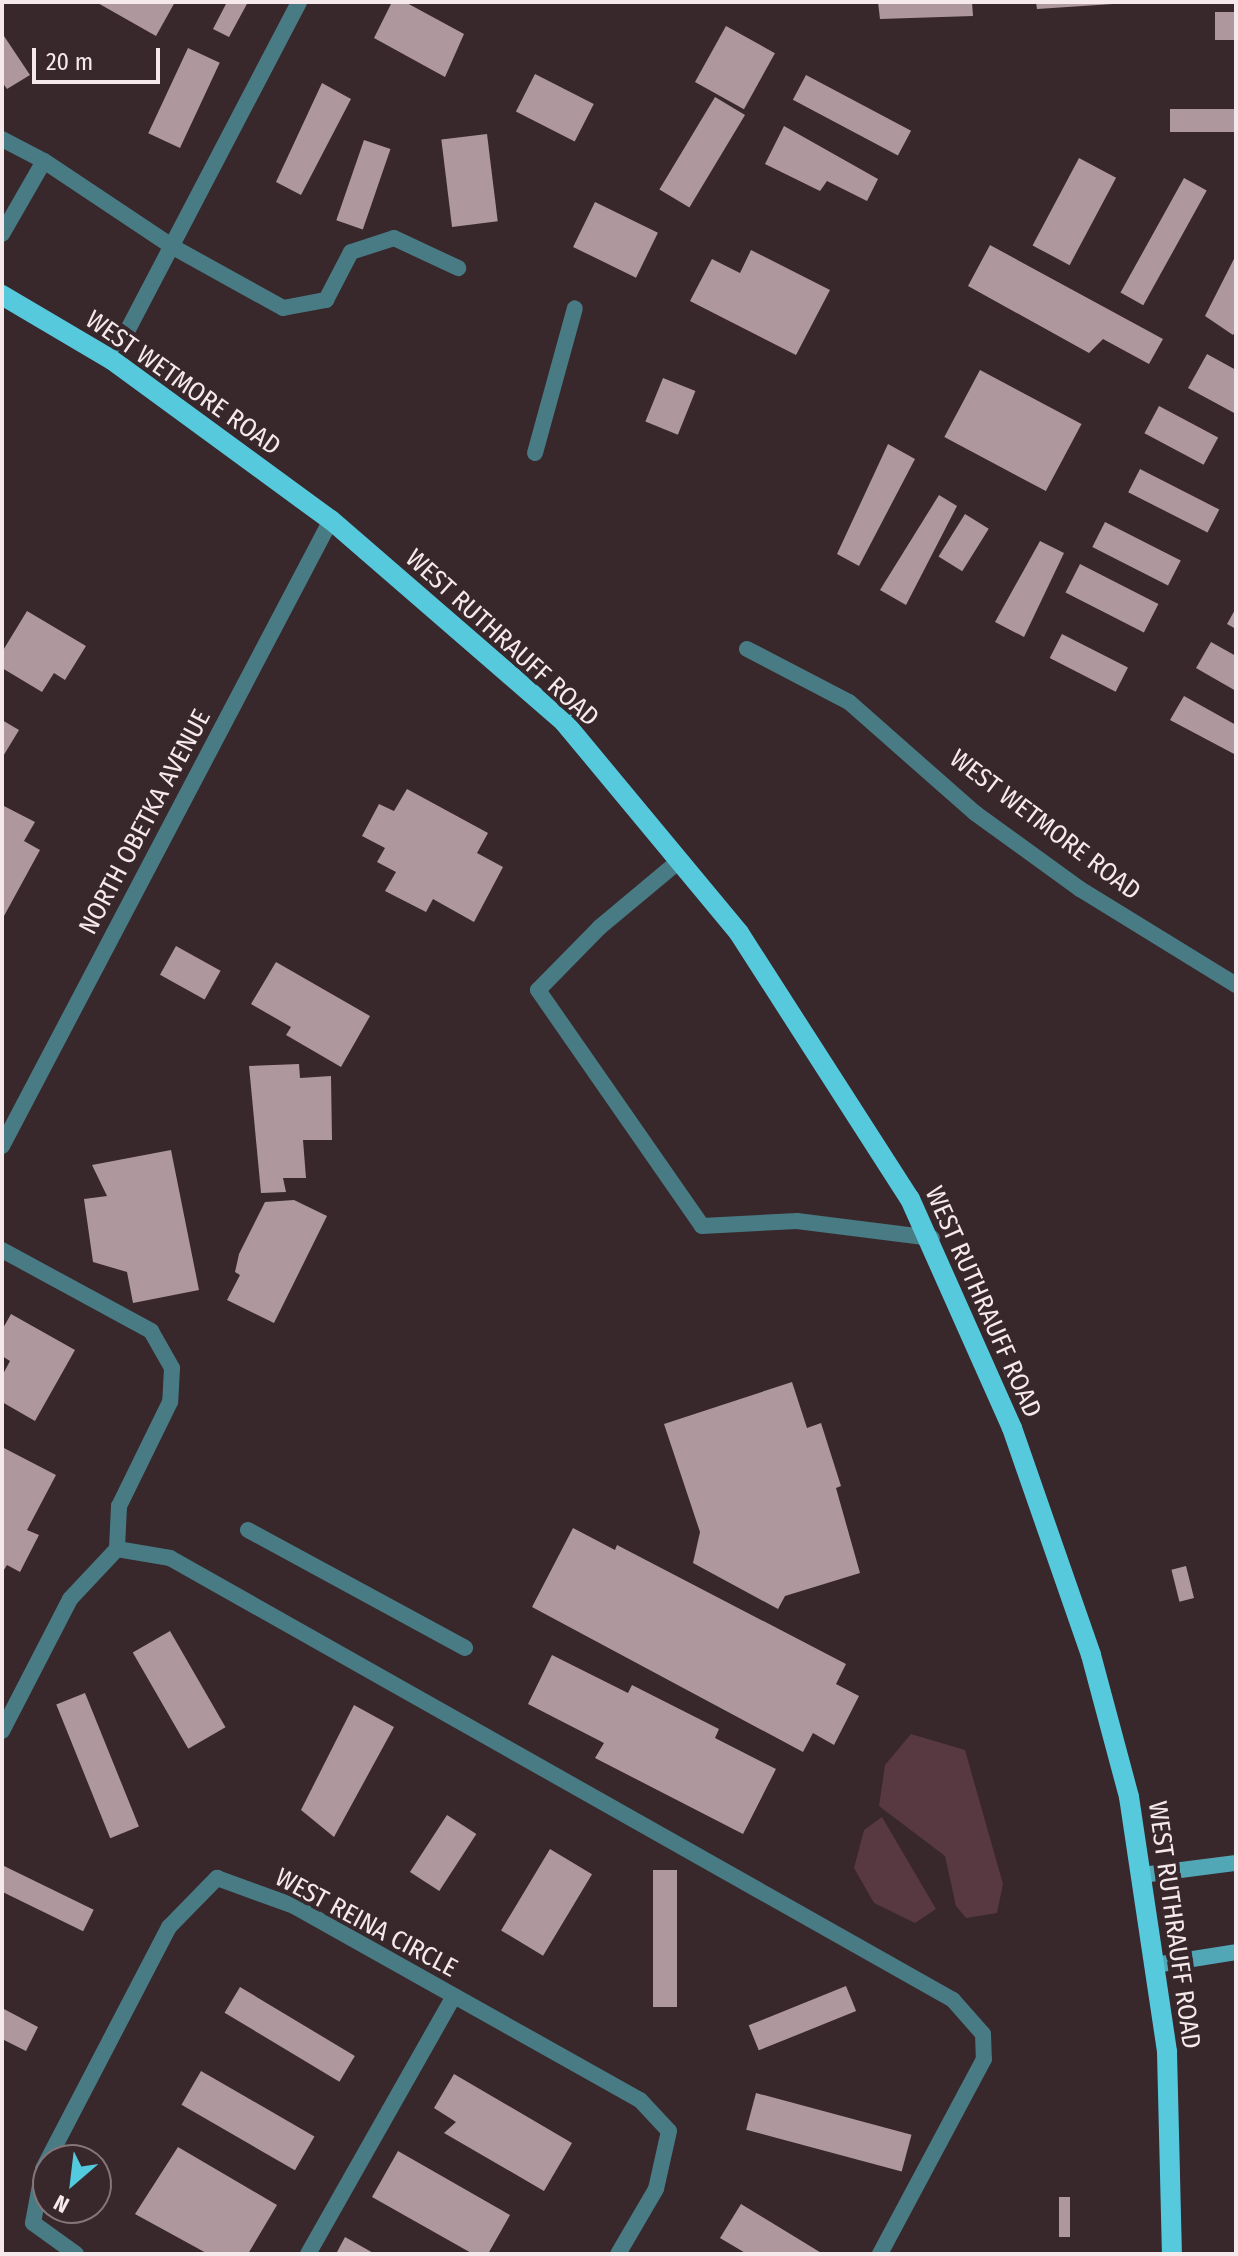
<!DOCTYPE html>
<html>
<head>
<meta charset="utf-8">
<style>
	body { margin:0 }
	#map { position:relative; width:1238px; height:2256px; overflow:hidden; background:#38272b; font-family:"Fira Sans Condensed",sans-serif }
	div>[style] { position:absolute }
	.green>* { inset:0; background:#583941 }
	.building>* { inset:0; background:#ae989d; transform-origin:0 0 }
	.lane>* { height:16px; margin:-8px; padding:0 8px; transform-origin:8px; border-radius:8px; background:#487b84 }
	.street>* { height:16px; margin:-8px; padding:0 8px; transform-origin:8px; border-radius:8px; background:#487b84 }
	.secondary>* { height:16px; margin:-8px; padding:0 8px; transform-origin:8px; border-radius:8px; background:#51a7b6 }
	.primary>* { height:20px; margin:-10px; padding:0 10px; transform-origin:10px; border-radius:10px; background:#56c9dd }
	span { translate:-50% -50%; white-space:nowrap; text-align:center; line-height:1.15; -webkit-text-stroke:8px #38272b; paint-order:stroke }
	.street-label { font-size:26px; color:#f5e9eb }
	.frame { position:absolute; inset:0; border:4px solid #f5e9eb; pointer-events:none }
	.north { position:absolute; left:32px; top:2144px; width:80px; height:80px; box-sizing:border-box; background:#38272b; border:2px solid #847578; border-radius:50%; rotate:208deg; font-size:22px; font-weight:700; line-height:32px; text-align:center; color:#f5e9eb }
	.north::after { content:''; display:block; margin:auto; width:28px; height:36px; background:#54cade; clip-path:polygon(50% 0,100% 100%,50% 72%,0 100%) }
	.scale { position:absolute; left:32px; top:48px; width:128px; height:36px; box-sizing:border-box; border:4px solid #f5e9eb; border-top:0; padding-left:10px; font-size:24px; line-height:28px; white-space:nowrap; color:#f5e9eb; -webkit-text-stroke:6px #38272b; paint-order:stroke }
</style>
</head>
<body>
<div id="map">
	<div class="green">
		<div style="clip-path:polygon(911px 1734px,965px 1750px,1003px 1884px,997px 1913px,966px 1918px,956px 1906px,945px 1856px,879px 1806px,885px 1765px)"></div>
		<div style="clip-path:polygon(882px 1817px,936px 1909px,915px 1923px,874px 1903px,854px 1868px,864px 1830px)"></div>
	</div>
	<div class="building">
		<div style="clip-path:polygon(96px 2px,175px 2px,156px 36px)"></div>
		<div style="clip-path:polygon(227px 2px,248px 2px,229px 37px,213px 29px)"></div>
		<div style="clip-path:polygon(392px 2px,405px 2px,464px 34px,445px 77px,374px 38px)"></div>
		<div style="clip-path:polygon(878px 2px,972px 2px,973px 16px,880px 19px)"></div>
		<div style="clip-path:polygon(1036px 2px,1112px 2px,1113px 4px,1037px 9px)"></div>
		<div style="left:1236px;top:12px;width:28px;height:21px;rotate:90deg"></div>
		<div style="left:726px;top:26px;width:56px;height:64px;rotate:29deg"></div>
		<div style="clip-path:polygon(2px 33px,30px 75px,7px 89px,2px 82px)"></div>
		<div style="left:188px;top:48px;width:35px;height:94px;rotate:25deg"></div>
		<div style="left:535px;top:74px;width:66px;height:42px;rotate:27deg"></div>
		<div style="left:806px;top:75px;width:119px;height:28px;rotate:28deg"></div>
		<div style="clip-path:polygon(322px 83px,351px 99px,301px 195px,276px 182px)"></div>
		<div style="left:715px;top:97px;width:35px;height:108px;rotate:31deg"></div>
		<div style="left:1236px;top:109px;width:23px;height:66px;rotate:90deg"></div>
		<div style="clip-path:polygon(784px 126px,878px 179px,867px 201px,827px 181px,820px 191px,765px 164px)"></div>
		<div style="left:487px;top:134px;width:88px;height:46px;rotate:83deg"></div>
		<div style="left:364px;top:140px;width:28px;height:85px;rotate:19deg"></div>
		<div style="left:1079px;top:158px;width:42px;height:99px;rotate:28deg"></div>
		<div style="left:1184px;top:178px;width:26px;height:131px;rotate:29deg"></div>
		<div style="left:595px;top:202px;width:70px;height:50px;rotate:26deg"></div>
		<div style="clip-path:polygon(990px 245px,1163px 339px,1149px 364px,1103px 339px,1089px 353px,968px 286px)"></div>
		<div style="clip-path:polygon(751px 250px,830px 290px,796px 355px,690px 301px,712px 259px,740px 273px)"></div>
		<div style="clip-path:polygon(1236px 255px,1236px 330px,1233px 335px,1205px 316px)"></div>
		<div style="clip-path:polygon(1207px 354px,1236px 370px,1236px 414px,1188px 388px)"></div>
		<div style="left:980px;top:370px;width:115px;height:76px;rotate:28deg"></div>
		<div style="left:663px;top:378px;width:35px;height:47px;rotate:22deg"></div>
		<div style="left:1159px;top:406px;width:67px;height:31px;rotate:28deg"></div>
		<div style="clip-path:polygon(888px 444px,915px 459px,859px 566px,837px 554px)"></div>
		<div style="left:1140px;top:469px;width:89px;height:26px;rotate:27deg"></div>
		<div style="clip-path:polygon(939px 495px,957px 506px,906px 605px,880px 590px)"></div>
		<div style="left:965px;top:514px;width:28px;height:50px;rotate:32deg"></div>
		<div style="left:1105px;top:522px;width:85px;height:28px;rotate:27deg"></div>
		<div style="clip-path:polygon(1040px 541px,1064px 553px,1024px 637px,995px 622px)"></div>
		<div style="left:1080px;top:564px;width:88px;height:32px;rotate:27deg"></div>
		<div style="clip-path:polygon(1236px 608px,1236px 629px,1227px 624px)"></div>
		<div style="clip-path:polygon(27px 611px,86px 646px,65px 680px,54px 673px,42px 692px,2px 668px,2px 652px)"></div>
		<div style="left:1062px;top:634px;width:74px;height:27px;rotate:27deg"></div>
		<div style="clip-path:polygon(1211px 642px,1236px 656px,1236px 691px,1196px 668px)"></div>
		<div style="clip-path:polygon(1184px 696px,1236px 725px,1236px 755px,1170px 720px)"></div>
		<div style="clip-path:polygon(2px 720px,19px 730px,2px 758px)"></div>
		<div style="clip-path:polygon(407px 789px,488px 833px,477px 853px,503px 867px,474px 922px,433px 899px,426px 912px,385px 891px,396px 872px,377px 862px,385px 848px,362px 836px,379px 804px,394px 811px)"></div>
		<div style="clip-path:polygon(2px 805px,35px 822px,24px 841px,40px 850px,4px 916px)"></div>
		<div style="left:176px;top:946px;width:51px;height:33px;rotate:29deg"></div>
		<div style="clip-path:polygon(276px 962px,370px 1016px,341px 1067px,286px 1035px,291px 1027px,251px 1004px)"></div>
		<div style="clip-path:polygon(299px 1064px,300px 1078px,331px 1076px,332px 1140px,303px 1140px,306px 1178px,283px 1178px,286px 1192px,261px 1193px,249px 1066px)"></div>
		<div style="clip-path:polygon(171px 1150px,199px 1290px,133px 1303px,127px 1272px,93px 1262px,84px 1199px,107px 1196px,92px 1165px)"></div>
		<div style="clip-path:polygon(294px 1200px,327px 1216px,274px 1323px,227px 1300px,240px 1275px,235px 1272px,239px 1254px,265px 1202px)"></div>
		<div style="clip-path:polygon(11px 1314px,75px 1350px,35px 1421px,2px 1402px,2px 1376px,10px 1361px,2px 1356px,2px 1330px)"></div>
		<div style="clip-path:polygon(792px 1382px,807px 1428px,821px 1423px,841px 1486px,836px 1488px,860px 1573px,785px 1596px,778px 1609px,693px 1563px,700px 1532px,664px 1424px)"></div>
		<div style="clip-path:polygon(2px 1447px,56px 1475px,27px 1530px,39px 1535px,20px 1572px,7px 1565px,2px 1573px)"></div>
		<div style="clip-path:polygon(573px 1528px,615px 1550px,617px 1545px,846px 1664px,836px 1684px,859px 1696px,834px 1745px,813px 1733px,803px 1752px,532px 1607px)"></div>
		<div style="left:1186px;top:1566px;width:33px;height:15px;rotate:76deg"></div>
		<div style="left:170px;top:1631px;width:111px;height:43px;rotate:60deg"></div>
		<div style="clip-path:polygon(552px 1655px,628px 1693px,632px 1685px,719px 1729px,715px 1738px,776px 1769px,743px 1834px,595px 1758px,604px 1743px,528px 1704px)"></div>
		<div style="left:85px;top:1693px;width:144px;height:31px;rotate:68deg"></div>
		<div style="clip-path:polygon(354px 1705px,394px 1727px,334px 1837px,301px 1810px)"></div>
		<div style="left:447px;top:1815px;width:35px;height:68px;rotate:33deg"></div>
		<div style="left:550px;top:1849px;width:49px;height:95px;rotate:31deg"></div>
		<div style="left:2px;top:1865px;width:102px;height:24px;rotate:26deg"></div>
		<div style="left:653px;top:1870px;width:24px;height:137px"></div>
		<div style="left:846px;top:1986px;width:27px;height:105px;rotate:68deg"></div>
		<div style="left:240px;top:1987px;width:134px;height:30px;rotate:31deg"></div>
		<div style="clip-path:polygon(2px 2008px,38px 2027px,26px 2051px,2px 2039px)"></div>
		<div style="left:201px;top:2071px;width:131px;height:39px;rotate:30deg"></div>
		<div style="clip-path:polygon(454px 2074px,572px 2143px,544px 2191px,444px 2133px,456px 2122px,434px 2108px)"></div>
		<div style="left:756px;top:2093px;width:161px;height:38px;rotate:15deg"></div>
		<div style="clip-path:polygon(178px 2147px,277px 2205px,248px 2254px,208px 2254px,135px 2214px)"></div>
		<div style="clip-path:polygon(398px 2151px,510px 2215px,488px 2254px,473px 2254px,372px 2197px)"></div>
		<div style="left:1070px;top:2197px;width:40px;height:11px;rotate:90deg"></div>
		<div style="clip-path:polygon(741px 2204px,823px 2254px,747px 2254px,720px 2238px)"></div>
		<div style="clip-path:polygon(345px 2237px,375px 2254px,336px 2254px)"></div>
	</div>
	<div class="lane">
		<div style="left:2px;top:139px;width:47px;rotate:27.6deg"></div>
		<div style="left:2px;top:234px;width:84px;rotate:-60.1deg"></div>
		<div style="left:44px;top:161px;width:155px;rotate:33.7deg"></div>
		<div style="left:173px;top:247px;width:126px;rotate:29deg"></div>
		<div style="left:283px;top:308px;width:44px;rotate:-10.5deg"></div>
		<div style="left:326px;top:300px;width:54px;rotate:-62.5deg"></div>
		<div style="left:351px;top:252px;width:45px;rotate:-18deg"></div>
		<div style="left:394px;top:238px;width:71px;rotate:25.1deg"></div>
		<div style="left:535px;top:453px;width:150px;rotate:-74.6deg"></div>
		<div style="left:679px;top:861px;width:104px;rotate:140.1deg"></div>
		<div style="left:599px;top:928px;width:87px;rotate:134.5deg"></div>
		<div style="left:538px;top:990px;width:287px;rotate:55.2deg"></div>
		<div style="left:702px;top:1226px;width:95px;rotate:-3deg"></div>
		<div style="left:797px;top:1221px;width:136px;rotate:7.2deg"></div>
		<div style="left:2px;top:1250px;width:170px;rotate:28.5deg"></div>
		<div style="left:151px;top:1331px;width:43px;rotate:60.4deg"></div>
		<div style="left:172px;top:1368px;width:34px;rotate:93deg"></div>
		<div style="left:170px;top:1402px;width:116px;rotate:116.1deg"></div>
		<div style="left:119px;top:1506px;width:43px;rotate:92.7deg"></div>
		<div style="left:248px;top:1530px;width:247px;rotate:28.5deg"></div>
		<div style="left:2px;top:1731px;width:148px;rotate:-62.7deg"></div>
		<div style="left:70px;top:1599px;width:69px;rotate:-46.8deg"></div>
		<div style="left:117px;top:1549px;width:54px;rotate:9.6deg"></div>
		<div style="left:170px;top:1558px;width:899px;rotate:29.44deg"></div>
		<div style="left:953px;top:2000px;width:45px;rotate:48.6deg"></div>
		<div style="left:983px;top:2034px;width:25px;rotate:88deg"></div>
		<div style="left:984px;top:2059px;width:221px;rotate:118.1deg"></div>
		<div style="left:308px;top:2254px;width:296px;rotate:-60.5deg"></div>
	</div>
	<div class="street">
		<div style="left:112px;top:360px;width:404px;rotate:-62.4deg"></div>
		<div style="left:747px;top:649px;width:115px;rotate:27.5deg"></div>
		<div style="left:849px;top:702px;width:168px;rotate:41.4deg"></div>
		<div style="left:975px;top:813px;width:130px;rotate:35.9deg"></div>
		<div style="left:1080px;top:889px;width:183px;rotate:31.6deg"></div>
		<div style="left:2px;top:1146px;width:707px;rotate:-62.28deg"></div>
		<div style="left:76px;top:2254px;width:53px;rotate:-144.2deg"></div>
		<div style="left:33px;top:2223px;width:55px;rotate:-79.5deg"></div>
		<div style="left:43px;top:2169px;width:273px;rotate:-62.5deg"></div>
		<div style="left:169px;top:1927px;width:69px;rotate:-45.6deg"></div>
		<div style="left:217px;top:1878px;width:82px;rotate:20deg"></div>
		<div style="left:294px;top:1906px;width:397px;rotate:29.3deg"></div>
		<div style="left:640px;top:2100px;width:42px;rotate:46.9deg"></div>
		<div style="left:669px;top:2131px;width:59px;rotate:102.6deg"></div>
		<div style="left:656px;top:2189px;width:75px;rotate:120.3deg"></div>
	</div>
	<div class="secondary">
		<div style="left:1142px;top:1875px;width:95px;rotate:-7.3deg"></div>
		<div style="left:1155px;top:1965px;width:82px;rotate:-9.1deg"></div>
	</div>
	<div class="primary">
		<div style="left:2px;top:295px;width:128px;rotate:30.6deg"></div>
		<div style="left:112px;top:360px;width:271px;rotate:36.2deg"></div>
		<div style="left:331px;top:520px;width:308px;rotate:40.9deg"></div>
		<div style="left:564px;top:722px;width:274px;rotate:50.3deg"></div>
		<div style="left:739px;top:933px;width:316px;rotate:57.3deg"></div>
		<div style="left:910px;top:1199px;width:251px;rotate:66deg"></div>
		<div style="left:1012px;top:1428px;width:240px;rotate:70.8deg"></div>
		<div style="left:1091px;top:1655px;width:147px;rotate:75deg"></div>
		<div style="left:1129px;top:1797px;width:258px;rotate:81.5deg"></div>
		<div style="left:1167px;top:2052px;width:202px;rotate:88.6deg"></div>
	</div>
	<div class="street-label">
		<span style="left:183px;top:383px;rotate:35deg">WEST WETMORE ROAD</span>
		<span style="left:502px;top:638px;rotate:42deg">WEST RUTHRAUFF ROAD</span>
		<span style="left:145px;top:822px;rotate:-62deg">NORTH OBETKA AVENUE</span>
		<span style="left:1045px;top:825px;rotate:37deg">WEST WETMORE ROAD</span>
		<span style="left:983px;top:1302px;rotate:66deg">WEST RUTHRAUFF ROAD</span>
		<span style="left:366px;top:1923px;rotate:28deg">WEST REINA CIRCLE</span>
		<span style="left:1174px;top:1925px;rotate:82deg">WEST RUTHRAUFF ROAD</span>
	</div>
	<div class="frame"></div>
	<div class="north">N</div>
	<div class="scale">20 m</div>
</div>
</body>
</html>
